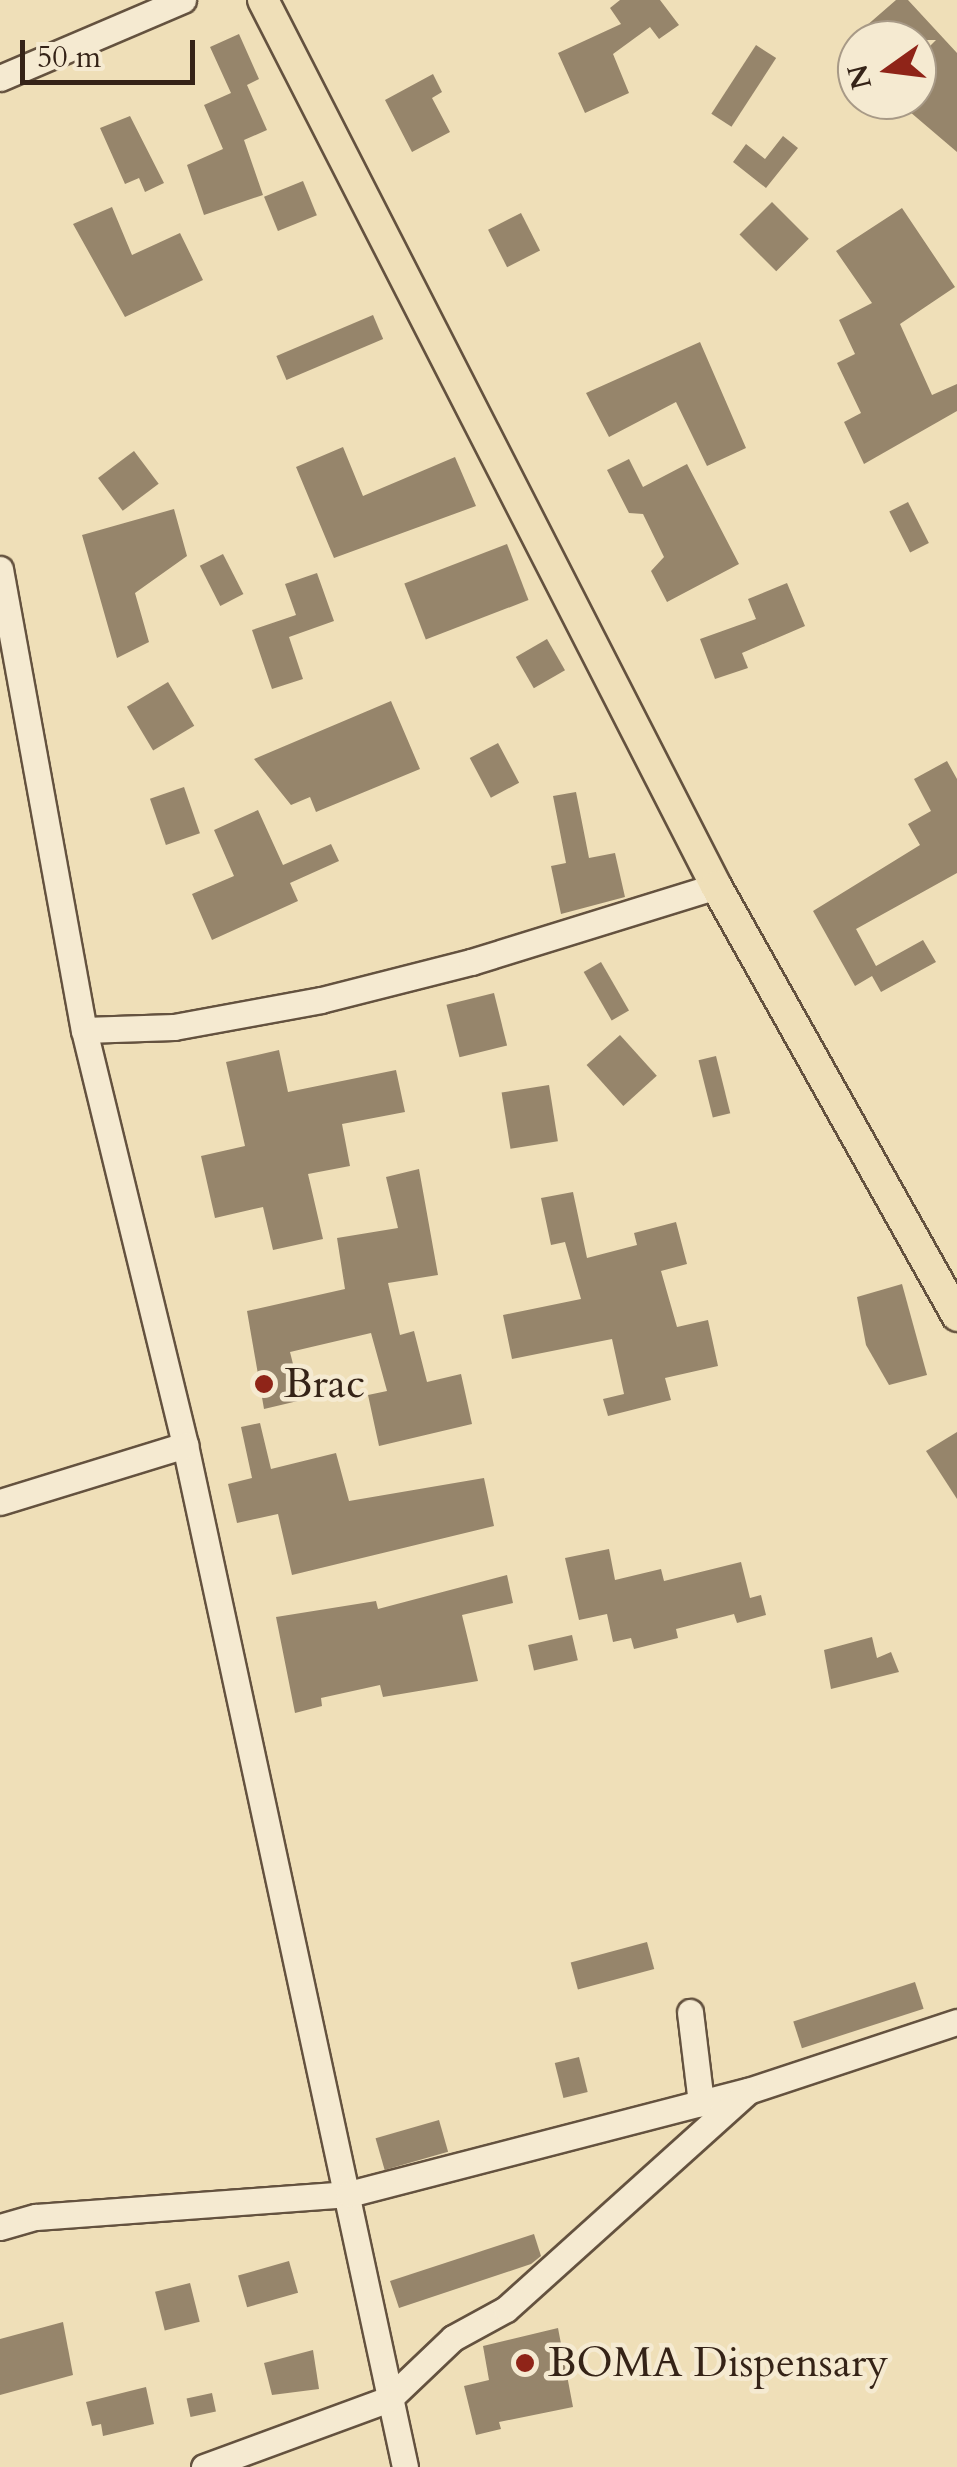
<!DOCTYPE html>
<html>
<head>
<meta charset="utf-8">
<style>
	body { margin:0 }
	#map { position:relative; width:957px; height:2467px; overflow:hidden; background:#efdfb8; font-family:Cardo,serif }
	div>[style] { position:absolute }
	.building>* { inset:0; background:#96856b; transform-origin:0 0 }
	.roads { filter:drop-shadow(2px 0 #64523f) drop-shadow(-2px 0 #64523f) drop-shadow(0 2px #64523f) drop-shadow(0 -2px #64523f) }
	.minor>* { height:25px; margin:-12.5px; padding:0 12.5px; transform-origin:12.5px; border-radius:12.5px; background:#f5ead1 }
	.major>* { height:30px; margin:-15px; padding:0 15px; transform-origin:15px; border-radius:15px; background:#efdfb8 }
	.dots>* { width:28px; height:28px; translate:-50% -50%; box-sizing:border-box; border:5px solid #f5ead1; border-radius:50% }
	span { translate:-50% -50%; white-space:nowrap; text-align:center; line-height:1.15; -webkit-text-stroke:9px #f5ead1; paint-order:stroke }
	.poi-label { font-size:42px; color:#352317 }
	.left { translate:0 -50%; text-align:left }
	.north { position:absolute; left:837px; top:20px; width:100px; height:100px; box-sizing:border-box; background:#f5ead1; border:2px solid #a89a87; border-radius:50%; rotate:256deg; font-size:28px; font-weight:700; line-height:40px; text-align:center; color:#352317 }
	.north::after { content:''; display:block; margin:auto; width:35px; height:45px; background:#8f2418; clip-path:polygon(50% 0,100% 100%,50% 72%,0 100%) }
	.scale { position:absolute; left:20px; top:40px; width:175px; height:45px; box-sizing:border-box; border:5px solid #352317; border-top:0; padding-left:12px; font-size:30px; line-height:35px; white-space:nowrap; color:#352317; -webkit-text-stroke:8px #f5ead1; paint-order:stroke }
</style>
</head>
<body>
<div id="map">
	<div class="building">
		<div style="clip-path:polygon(620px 0,660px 0,679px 25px,659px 39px,650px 27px,613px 54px,629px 93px,585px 113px,558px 53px,621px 24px,610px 8px)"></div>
		<div style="clip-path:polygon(896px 0,908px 0,957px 53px,957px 152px,896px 100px,917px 100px,917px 59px,936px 40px,850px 40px)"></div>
		<div style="clip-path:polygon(239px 34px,259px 79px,247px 85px,267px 130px,244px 140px,263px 195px,204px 215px,187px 165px,223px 149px,204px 105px,231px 93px,210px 47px)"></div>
		<div style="left:756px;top:45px;width:24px;height:82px;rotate:33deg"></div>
		<div style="clip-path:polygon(433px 74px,442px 92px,432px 98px,450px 132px,412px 152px,385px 100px)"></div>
		<div style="clip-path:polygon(130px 116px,164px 183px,145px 192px,139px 178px,125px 184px,100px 128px)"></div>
		<div style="clip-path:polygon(783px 136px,798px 148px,766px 188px,733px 162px,746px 144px,765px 159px)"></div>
		<div style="left:303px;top:181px;width:37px;height:42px;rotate:68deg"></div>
		<div style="left:772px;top:202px;width:52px;height:46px;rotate:45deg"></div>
		<div style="clip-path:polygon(112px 207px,132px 255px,180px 233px,203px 280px,125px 317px,73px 224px)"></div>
		<div style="clip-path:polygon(902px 208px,955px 287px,900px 324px,932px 395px,957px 384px,957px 411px,864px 464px,844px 422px,861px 413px,837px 363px,855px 354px,839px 320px,872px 303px,836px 251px)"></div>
		<div style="left:521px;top:213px;width:42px;height:37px;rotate:63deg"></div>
		<div style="left:373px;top:315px;width:26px;height:105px;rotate:67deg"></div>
		<div style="clip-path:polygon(700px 342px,746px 448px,707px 466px,676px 402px,609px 437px,586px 393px)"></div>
		<div style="clip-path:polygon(343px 447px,363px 496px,455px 457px,476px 506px,334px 558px,296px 467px)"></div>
		<div style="left:134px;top:451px;width:41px;height:45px;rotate:53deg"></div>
		<div style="clip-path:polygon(629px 459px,643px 487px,687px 464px,739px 564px,667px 602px,651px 571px,664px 557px,643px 514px,629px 513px,607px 470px)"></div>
		<div style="left:908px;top:502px;width:46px;height:21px;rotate:63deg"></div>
		<div style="clip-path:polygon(174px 509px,187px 556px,135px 593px,149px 642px,117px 658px,82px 535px)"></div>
		<div style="left:507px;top:544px;width:60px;height:110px;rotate:69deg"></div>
		<div style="left:223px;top:554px;width:45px;height:26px;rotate:63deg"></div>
		<div style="clip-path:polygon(317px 573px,334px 621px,289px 637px,303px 679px,272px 689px,252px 630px,296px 615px,285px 584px)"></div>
		<div style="clip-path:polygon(787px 583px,805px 626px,742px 653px,748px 668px,715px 679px,700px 639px,756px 619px,748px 599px)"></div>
		<div style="left:547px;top:639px;width:36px;height:36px;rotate:60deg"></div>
		<div style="left:168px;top:682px;width:51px;height:48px;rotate:59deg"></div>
		<div style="clip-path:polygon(391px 701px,420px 769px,316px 812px,310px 797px,291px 805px,254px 759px)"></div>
		<div style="left:498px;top:743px;width:45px;height:32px;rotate:62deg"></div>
		<div style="clip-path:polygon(947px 761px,957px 779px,957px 873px,856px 929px,876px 966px,923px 940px,936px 962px,881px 992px,872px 976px,855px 986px,813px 911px,920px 845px,908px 824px,931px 811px,914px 779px)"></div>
		<div style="left:184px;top:787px;width:49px;height:36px;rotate:71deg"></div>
		<div style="clip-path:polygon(576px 792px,589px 858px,615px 853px,625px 897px,561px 914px,551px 866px,566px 863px,553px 796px)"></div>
		<div style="clip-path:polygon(258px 810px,283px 865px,331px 844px,339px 861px,290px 883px,298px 901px,212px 940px,192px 894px,234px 876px,214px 830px)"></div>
		<div style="left:601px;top:962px;width:56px;height:20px;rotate:60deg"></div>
		<div style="left:494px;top:993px;width:54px;height:49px;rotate:76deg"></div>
		<div style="left:620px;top:1035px;width:55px;height:45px;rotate:48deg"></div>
		<div style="clip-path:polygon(279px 1050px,288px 1092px,396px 1070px,405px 1112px,342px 1124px,350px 1166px,308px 1174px,323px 1239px,273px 1250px,263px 1207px,215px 1218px,201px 1156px,245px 1146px,226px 1062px)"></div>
		<div style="left:716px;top:1056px;width:59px;height:18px;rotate:76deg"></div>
		<div style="left:549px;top:1085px;width:57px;height:48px;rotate:81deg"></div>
		<div style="clip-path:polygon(419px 1169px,438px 1275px,388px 1283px,400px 1335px,414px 1331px,427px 1382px,461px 1374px,472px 1424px,379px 1446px,368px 1395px,387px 1391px,371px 1333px,290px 1352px,302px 1400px,264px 1409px,247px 1311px,345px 1289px,337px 1238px,398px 1228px,386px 1177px)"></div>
		<div style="clip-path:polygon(573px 1192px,587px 1258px,637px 1245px,634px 1233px,676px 1222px,687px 1264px,661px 1271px,677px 1327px,708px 1320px,718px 1366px,665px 1378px,671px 1400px,608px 1416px,603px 1399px,624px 1394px,612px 1339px,512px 1359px,503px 1315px,581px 1299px,565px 1242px,551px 1245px,541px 1198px)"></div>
		<div style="clip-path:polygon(902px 1284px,927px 1375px,889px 1385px,866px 1345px,857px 1297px)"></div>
		<div style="clip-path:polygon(260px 1423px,271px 1469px,336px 1453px,349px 1501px,484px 1478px,494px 1526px,292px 1575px,278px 1514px,237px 1523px,228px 1484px,252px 1478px,241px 1427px)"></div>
		<div style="clip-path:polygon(957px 1432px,957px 1499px,926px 1451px)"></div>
		<div style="clip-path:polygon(609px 1549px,615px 1580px,661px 1569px,664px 1581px,741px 1562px,750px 1598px,761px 1595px,766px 1615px,737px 1623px,734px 1614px,676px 1629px,678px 1638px,634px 1649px,631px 1638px,613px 1642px,607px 1614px,579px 1620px,565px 1558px)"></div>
		<div style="clip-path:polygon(507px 1575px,513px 1603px,462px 1615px,478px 1681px,383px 1697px,380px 1685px,321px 1698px,322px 1706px,295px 1713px,276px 1617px,376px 1601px,378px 1609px)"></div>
		<div style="left:572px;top:1635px;width:26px;height:45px;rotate:77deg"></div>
		<div style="clip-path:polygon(872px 1637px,877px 1658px,891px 1652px,899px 1672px,831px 1689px,824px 1650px)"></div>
		<div style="left:647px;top:1942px;width:28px;height:79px;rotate:75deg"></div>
		<div style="left:915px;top:1982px;width:28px;height:128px;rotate:72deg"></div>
		<div style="left:579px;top:2057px;width:36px;height:25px;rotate:76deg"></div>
		<div style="left:439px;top:2120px;width:33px;height:66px;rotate:74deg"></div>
		<div style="clip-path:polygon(534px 2234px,541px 2256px,531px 2264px,399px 2308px,390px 2281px)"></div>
		<div style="left:289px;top:2261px;width:33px;height:53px;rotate:74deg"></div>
		<div style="left:190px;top:2283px;width:40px;height:36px;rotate:76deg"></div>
		<div style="clip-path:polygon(63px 2322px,73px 2375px,0 2395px,0 2339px)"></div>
		<div style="clip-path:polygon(558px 2328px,573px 2407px,499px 2422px,501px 2429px,476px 2435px,464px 2386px,489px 2380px,483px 2346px)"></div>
		<div style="clip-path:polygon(313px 2350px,319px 2389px,272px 2395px,264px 2363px)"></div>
		<div style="clip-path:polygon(146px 2387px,154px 2424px,103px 2436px,101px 2424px,92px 2426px,86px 2402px)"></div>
		<div style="left:212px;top:2393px;width:19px;height:26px;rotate:78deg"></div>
	</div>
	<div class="roads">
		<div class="minor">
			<div style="left:0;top:78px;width:199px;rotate:-23.1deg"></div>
			<div style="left:0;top:569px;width:469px;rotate:79.7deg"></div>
			<div style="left:84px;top:1030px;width:427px;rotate:76.3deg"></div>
			<div style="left:185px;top:1445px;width:1045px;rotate:77.85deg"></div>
			<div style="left:84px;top:1030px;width:90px;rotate:-1.9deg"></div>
			<div style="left:174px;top:1027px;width:149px;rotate:-10.4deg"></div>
			<div style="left:321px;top:1000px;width:155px;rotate:-14.2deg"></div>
			<div style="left:471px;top:962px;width:257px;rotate:-17.2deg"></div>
			<div style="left:0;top:1502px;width:194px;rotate:-17.1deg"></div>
			<div style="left:690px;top:2012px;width:92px;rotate:83.1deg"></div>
			<div style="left:0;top:2227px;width:37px;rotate:-16deg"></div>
			<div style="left:36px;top:2217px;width:314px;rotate:-4.2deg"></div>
			<div style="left:349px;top:2194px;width:412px;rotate:-14.5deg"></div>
			<div style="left:748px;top:2091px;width:220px;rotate:-18.3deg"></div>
			<div style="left:204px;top:2467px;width:197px;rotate:-20.2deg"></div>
			<div style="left:389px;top:2399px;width:88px;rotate:-43.6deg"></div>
			<div style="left:453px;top:2338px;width:60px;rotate:-28.7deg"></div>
			<div style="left:506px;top:2309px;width:324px;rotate:-42deg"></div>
		</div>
		<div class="major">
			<div style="left:263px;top:0;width:995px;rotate:62.92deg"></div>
			<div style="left:716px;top:886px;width:493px;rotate:60.7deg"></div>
		</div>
	</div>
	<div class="dots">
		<div style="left:264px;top:1384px;background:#8f2418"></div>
		<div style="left:525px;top:2363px;background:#8f2418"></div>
	</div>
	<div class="poi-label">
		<span class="left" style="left:284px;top:1384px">Brac</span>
		<span class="left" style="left:548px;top:2363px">BOMA Dispensary</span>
	</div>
	<div class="north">N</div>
	<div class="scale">50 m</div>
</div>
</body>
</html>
